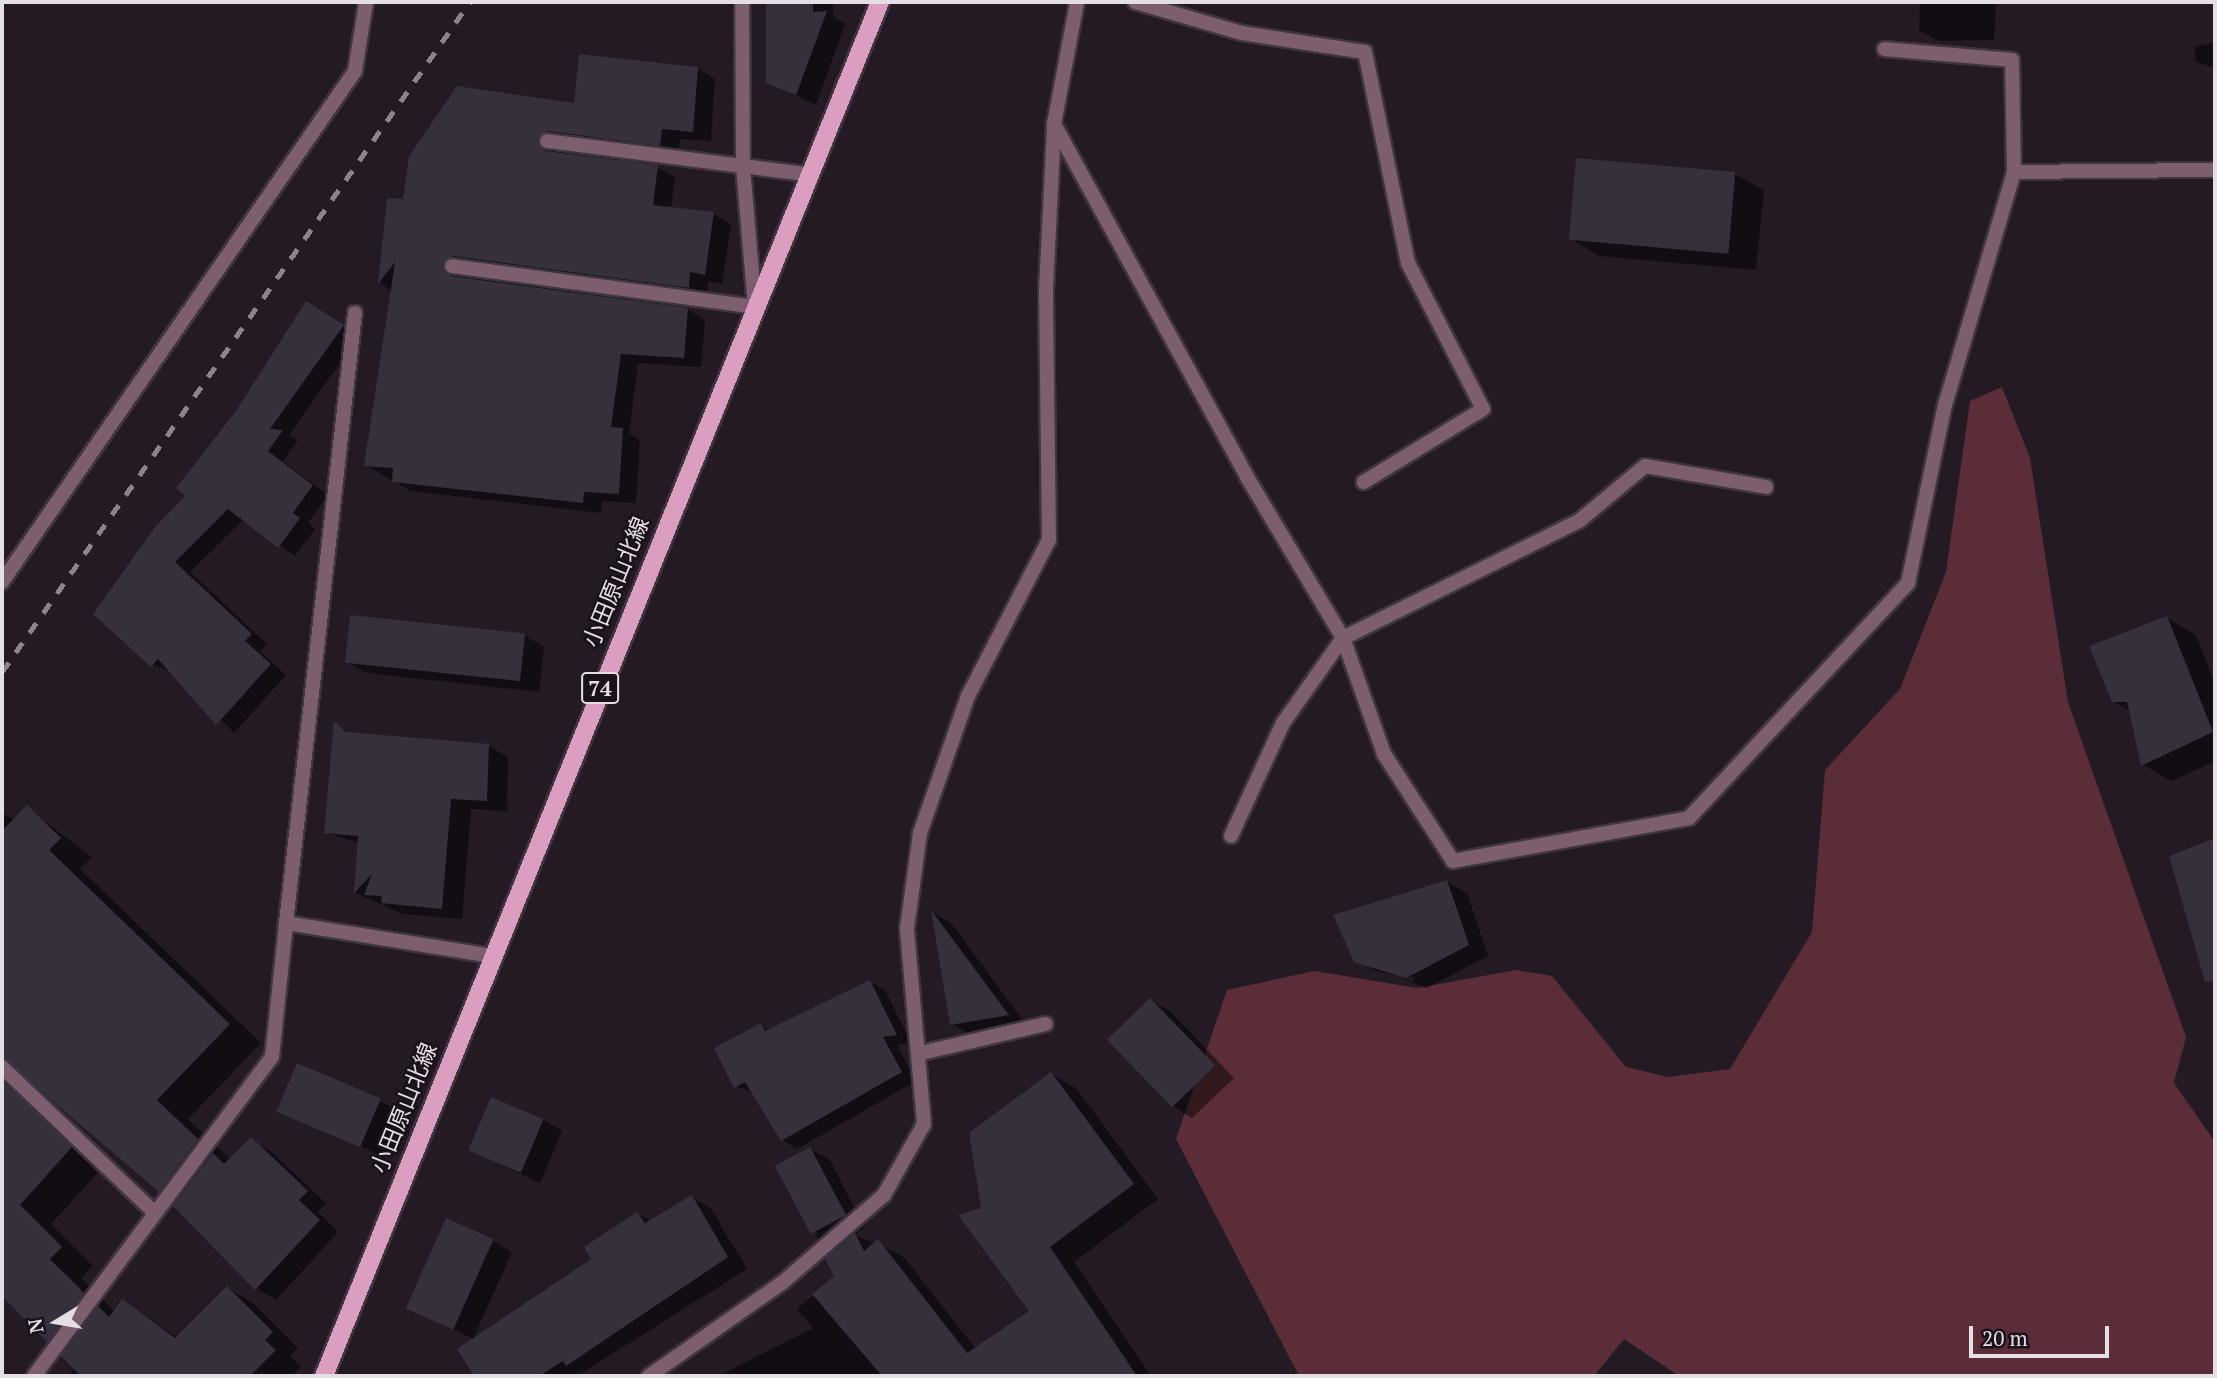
<!DOCTYPE html>
<html>
<head>
<meta charset="utf-8">
<style>
	body { margin:0 }
	#map { position:relative; width:2217px; height:1378px; overflow:hidden; background:#231a23; font-family:"PT Serif","Noto Sans JP",serif }
	div>[style] { position:absolute }
	.green>* { inset:0; background:#5b2d38 }
	.shadow>* { inset:0; background:#0007; transform-origin:0 0 }
	.building>* { inset:0; background:#35303b; transform-origin:0 0 }
	.roads { filter:drop-shadow(2px 0 #3e353e) drop-shadow(-2px 0 #3e353e) drop-shadow(0 2px #3e353e) drop-shadow(0 -2px #3e353e) }
	.lane>* { height:14px; margin:-7px; padding:0 7px; transform-origin:7px; border-radius:7px; background:#7c5e6e }
	.street>* { height:14px; margin:-7px; padding:0 7px; transform-origin:7px; border-radius:7px; background:#7c5e6e }
	.primary>* { height:18px; margin:-9px; padding:0 9px; transform-origin:9px; border-radius:9px; background:#dc9ec0 }
	.rail>* { height:5px; margin-top:-2.5px; transform-origin:0; background:repeating-linear-gradient(90deg,#8c848c 0 12px,transparent 0 24px) }
	span { translate:-50% -50%; white-space:nowrap; text-align:center; line-height:1.15; -webkit-text-stroke:5px #1a111a; paint-order:stroke }
	.shield-label span { padding:2px 5px; background:#1a111a; border:2px solid; border-radius:5px; -webkit-text-stroke-width:0 }
	.shield-label { font-size:21px; color:#e4dee5; font-weight:700 }
	.street-label { font-size:23px; color:#e4dee5 }
	.frame { position:absolute; inset:0; border:4px solid #e4dee5; pointer-events:none }
	.north { position:absolute; left:21px; top:1287px; width:70px; height:70px; -webkit-text-stroke:5px #1a111a; paint-order:stroke; rotate:259deg; font-size:19px; font-weight:700; line-height:28px; text-align:center; color:#e4dee5 }
	.north::after { content:''; display:block; margin:auto; width:24px; height:32px; background:#e4dee5; clip-path:polygon(50% 0,100% 100%,50% 72%,0 100%) }
	.scale { position:absolute; left:1969px; top:1326px; width:140px; height:32px; box-sizing:border-box; border:4px solid #e4dee5; border-top:0; padding-left:9px; font-size:21px; line-height:24px; white-space:nowrap; color:#e4dee5; -webkit-text-stroke:5px #1a111a; paint-order:stroke }
</style>
</head>
<body>
<div id="map">
	<div class="green">
		<div style="clip-path:polygon(2002px 387px,2030px 458px,2068px 702px,2186px 1037px,2174px 1083px,2215px 1142px,2215px 1376px,1679px 1376px,1624px 1339px,1594px 1376px,1299px 1376px,1176px 1139px,1227px 990px,1314px 971px,1417px 988px,1516px 970px,1552px 976px,1626px 1067px,1668px 1077px,1730px 1069px,1812px 932px,1825px 770px,1900px 689px,1946px 572px,1970px 401px)"></div>
	</div>
	<div class="shadow">
		<div style="clip-path:polygon(768px 2px,833px 2px,833px 17px,845px 24px,816px 105px,768px 82px)"></div>
		<div style="clip-path:polygon(1920px 2px,1996px 2px,1994px 40px,1939px 41px,1919px 30px)"></div>
		<div style="clip-path:polygon(2215px 42px,2215px 68px,2196px 62px,2194px 47px)"></div>
		<div style="clip-path:polygon(697px 68px,715px 79px,711px 141px,680px 139px,678px 155px,567px 141px,554px 151px,657px 167px,675px 177px,671px 209px,713px 214px,731px 224px,722px 284px,708px 281px,707px 297px,472px 266px,459px 275px,687px 309px,705px 320px,701px 367px,638px 363px,629px 433px,640px 440px,636px 503px,602px 501px,601px 513px,411px 491px,366px 465px,392px 291px,380px 283px,389px 199px,404px 201px,576px 105px)"></div>
		<div style="clip-path:polygon(1735px 174px,1764px 190px,1756px 270px,1599px 256px,1571px 239px)"></div>
		<div style="clip-path:polygon(323px 313px,359px 336px,289px 435px,298px 440px,283px 461px,328px 495px,308px 523px,315px 529px,295px 556px,244px 519px,190px 572px,267px 644px,260px 651px,286px 675px,234px 733px,171px 671px,152px 665px,188px 496px)"></div>
		<div style="clip-path:polygon(2167px 618px,2196px 635px,2215px 684px,2215px 761px,2171px 781px,2142px 764px,2131px 711px,2113px 701px)"></div>
		<div style="clip-path:polygon(524px 635px,544px 647px,539px 692px,367px 673px,347px 662px)"></div>
		<div style="clip-path:polygon(335px 724px,353px 735px,489px 746px,508px 757px,507px 811px,471px 809px,462px 919px,403px 914px,356px 893px,360px 844px,326px 832px)"></div>
		<div style="clip-path:polygon(27px 808px,92px 857px,80px 869px,261px 1043px,188px 1119px,231px 1160px,251px 1140px,270px 1151px,326px 1203px,318px 1212px,338px 1232px,276px 1300px,257px 1289px,175px 1206px,178px 1201px,26px 1079px,27px 1094px,103px 1167px,51px 1224px,93px 1266px,81px 1278px,115px 1312px,123px 1301px,178px 1338px,228px 1288px,254px 1304px,298px 1348px,290px 1356px,301px 1367px,291px 1376px,68px 1376px,75px 1367px,67px 1351px,2px 1294px,2px 813px,15px 820px)"></div>
		<div style="clip-path:polygon(2215px 840px,2215px 942px,2210px 943px,2171px 858px)"></div>
		<div style="clip-path:polygon(evenodd,1447px 882px,1467px 893px,1488px 956px,1427px 988px,1356px 961px,1447px 882px,1371px 965px,1415px 978px,1414px 982px,1371px 969px,1371px 965px)"></div>
		<div style="clip-path:polygon(933px 913px,951px 923px,1027px 1026px,972px 1036px,952px 1024px)"></div>
		<div style="clip-path:polygon(870px 982px,885px 990px,911px 1043px,897px 1045px,916px 1081px,797px 1149px,782px 1140px,754px 1093px,735px 1086px,761px 1025px,770px 1031px)"></div>
		<div style="clip-path:polygon(1150px 1000px,1170px 1011px,1234px 1078px,1192px 1118px,1173px 1106px)"></div>
		<div style="left:298px;top:1065px;width:112px;height:49px;rotate:24deg"></div>
		<div style="clip-path:polygon(1051px 1074px,1076px 1088px,1158px 1199px,1074px 1262px,1151px 1376px,718px 1376px,813px 1328px,797px 1309px,836px 1276px,836px 1251px,817px 1240px,810px 1149px,830px 1160px,864px 1227px,855px 1235px,903px 1256px,976px 1349px,1032px 1311px,983px 1209px)"></div>
		<div style="clip-path:polygon(543px 1120px,562px 1131px,540px 1183px,471px 1150px)"></div>
		<div style="clip-path:polygon(692px 1197px,711px 1209px,747px 1269px,577px 1376px,476px 1376px,459px 1350px,594px 1259px,637px 1214px,651px 1221px)"></div>
		<div style="clip-path:polygon(493px 1241px,512px 1252px,473px 1339px,408px 1307px)"></div>
	</div>
	<div class="building">
		<div style="clip-path:polygon(766px 2px,813px 2px,813px 12px,827px 11px,796px 95px,766px 83px)"></div>
		<div style="clip-path:polygon(579px 54px,698px 67px,693px 132px,662px 129px,660px 146px,548px 131px,537px 140px,546px 151px,658px 165px,653px 205px,714px 212px,705px 275px,690px 272px,689px 288px,453px 256px,443px 269px,451px 276px,688px 308px,684px 358px,621px 354px,611px 427px,623px 428px,619px 494px,584px 492px,583px 503px,392px 482px,393px 468px,364px 466px,395px 262px,378px 284px,387px 198px,403px 199px,409px 156px,457px 86px,574px 103px)"></div>
		<div style="left:1576px;top:158px;width:160px;height:82px;rotate:5deg"></div>
		<div style="clip-path:polygon(306px 301px,344px 325px,270px 429px,283px 430px,268px 451px,313px 485px,293px 513px,300px 518px,278px 548px,228px 509px,175px 562px,252px 634px,245px 641px,271px 664px,216px 725px,158px 659px,151px 667px,93px 614px,155px 527px,185px 496px,176px 488px,236px 411px)"></div>
		<div style="left:350px;top:615px;width:176px;height:48px;rotate:6deg"></div>
		<div style="clip-path:polygon(2167px 616px,2213px 732px,2141px 766px,2127px 702px,2112px 702px,2089px 646px)"></div>
		<div style="clip-path:polygon(334px 721px,346px 732px,489px 744px,487px 801px,451px 799px,442px 909px,381px 903px,382px 896px,364px 895px,372px 874px,354px 893px,358px 836px,324px 833px)"></div>
		<div style="clip-path:polygon(27px 805px,61px 838px,49px 850px,230px 1024px,157px 1100px,198px 1139px,159px 1192px,2px 1058px,2px 831px)"></div>
		<div style="clip-path:polygon(2215px 838px,2215px 980px,2205px 982px,2169px 856px)"></div>
		<div style="clip-path:polygon(1447px 880px,1469px 945px,1406px 978px,1354px 962px,1333px 915px)"></div>
		<div style="clip-path:polygon(931px 910px,1009px 1015px,950px 1025px)"></div>
		<div style="clip-path:polygon(870px 980px,897px 1035px,883px 1037px,902px 1072px,781px 1141px,745px 1082px,734px 1088px,714px 1048px,761px 1023px,765px 1031px)"></div>
		<div style="left:1150px;top:998px;width:94px;height:60px;rotate:46deg"></div>
		<div style="left:297px;top:1063px;width:91px;height:53px;rotate:23deg"></div>
		<div style="clip-path:polygon(1051px 1072px,1134px 1184px,1050px 1247px,1137px 1376px,882px 1376px,812px 1294px,834px 1276px,825px 1259px,855px 1233px,864px 1251px,878px 1239px,967px 1353px,1029px 1311px,958px 1215px,981px 1208px,969px 1133px)"></div>
		<div style="clip-path:polygon(2px 1080px,72px 1147px,20px 1205px,62px 1247px,50px 1259px,84px 1293px,47px 1342px,2px 1296px)"></div>
		<div style="left:491px;top:1097px;width:57px;height:58px;rotate:23deg"></div>
		<div style="clip-path:polygon(251px 1137px,308px 1191px,299px 1200px,320px 1220px,255px 1290px,173px 1206px,213px 1153px,224px 1164px)"></div>
		<div style="left:810px;top:1147px;width:77px;height:40px;rotate:62deg"></div>
		<div style="clip-path:polygon(692px 1195px,728px 1257px,566px 1366px,563px 1361px,539px 1376px,474px 1376px,457px 1349px,591px 1259px,584px 1247px,637px 1212px,645px 1223px)"></div>
		<div style="left:446px;top:1218px;width:52px;height:99px;rotate:24deg"></div>
		<div style="clip-path:polygon(227px 1286px,273px 1332px,265px 1340px,276px 1350px,250px 1376px,81px 1376px,61px 1356px,98px 1306px,109px 1317px,122px 1299px,175px 1338px)"></div>
	</div>
	<div class="roads">
		<div class="lane">
			<div style="left:1135px;top:2px;width:111px;rotate:16.2deg"></div>
			<div style="left:1242px;top:33px;width:124px;rotate:8.8deg"></div>
			<div style="left:1365px;top:52px;width:215px;rotate:78.5deg"></div>
			<div style="left:1408px;top:263px;width:164px;rotate:62.8deg"></div>
			<div style="left:1483px;top:409px;width:140px;rotate:148.5deg"></div>
			<div style="left:547px;top:141px;width:261px;rotate:7.3deg"></div>
			<div style="left:452px;top:266px;width:306px;rotate:7.7deg"></div>
			<div style="left:755px;top:307px;width:142px;rotate:-94.9deg"></div>
			<div style="left:743px;top:166px;width:164px;rotate:-90.3deg"></div>
			<div style="left:1231px;top:836px;width:124px;rotate:-65.3deg"></div>
			<div style="left:1283px;top:723px;width:104px;rotate:-54.8deg"></div>
			<div style="left:1343px;top:638px;width:263px;rotate:-26.4deg"></div>
			<div style="left:1579px;top:521px;width:86px;rotate:-39.8deg"></div>
			<div style="left:1645px;top:466px;width:123px;rotate:9.8deg"></div>
			<div style="left:286px;top:923px;width:614px;rotate:-83.55deg"></div>
			<div style="left:921px;top:1053px;width:128px;rotate:-13.1deg"></div>
			<div style="left:2px;top:1067px;width:211px;rotate:43.7deg"></div>
		</div>
		<div class="street">
			<div style="left:1054px;top:124px;width:402px;rotate:61.3deg"></div>
			<div style="left:1247px;top:477px;width:187px;rotate:59.2deg"></div>
			<div style="left:1343px;top:638px;width:123px;rotate:70.5deg"></div>
			<div style="left:1384px;top:754px;width:127px;rotate:57.2deg"></div>
			<div style="left:1453px;top:861px;width:240px;rotate:-10.3deg"></div>
			<div style="left:1689px;top:818px;width:321px;rotate:-47deg"></div>
			<div style="left:1908px;top:583px;width:182px;rotate:-78.3deg"></div>
			<div style="left:1945px;top:405px;width:243px;rotate:-73.5deg"></div>
			<div style="left:2014px;top:172px;width:112px;rotate:-91deg"></div>
			<div style="left:2012px;top:60px;width:128px;rotate:-175.1deg"></div>
			<div style="left:2014px;top:172px;width:201px;rotate:-0.6deg"></div>
			<div style="left:2px;top:582px;width:621px;rotate:-55.36deg"></div>
			<div style="left:355px;top:71px;width:70px;rotate:-80.9deg"></div>
			<div style="left:34px;top:1376px;width:398px;rotate:-53.3deg"></div>
			<div style="left:272px;top:1057px;width:135px;rotate:-84deg"></div>
			<div style="left:286px;top:923px;width:208px;rotate:9.1deg"></div>
			<div style="left:649px;top:1376px;width:162px;rotate:-35deg"></div>
			<div style="left:782px;top:1283px;width:135px;rotate:-40.8deg"></div>
			<div style="left:884px;top:1195px;width:81px;rotate:-60.6deg"></div>
			<div style="left:924px;top:1124px;width:197px;rotate:-95deg"></div>
			<div style="left:907px;top:928px;width:96px;rotate:-82.2deg"></div>
			<div style="left:920px;top:833px;width:145px;rotate:-70.7deg"></div>
			<div style="left:968px;top:696px;width:176px;rotate:-62.6deg"></div>
			<div style="left:1049px;top:540px;width:250px;rotate:-90.7deg"></div>
			<div style="left:1046px;top:290px;width:166px;rotate:-87.2deg"></div>
			<div style="left:1054px;top:124px;width:124px;rotate:-79.3deg"></div>
		</div>
		<div class="primary">
			<div style="left:324px;top:1376px;width:1482px;rotate:-67.97deg"></div>
		</div>
	</div>
	<div class="rail">
		<div style="left:2px;top:672px;width:817px;rotate:-55.07deg"></div>
	</div>
	<div class="shield-label">
		<span style="left:600px;top:688px">74</span>
	</div>
	<div class="street-label">
		<span style="left:616px;top:582px;rotate:-68deg">小田原山北線</span>
		<span style="left:404px;top:1108px;rotate:-68deg">小田原山北線</span>
	</div>
	<div class="frame"></div>
	<div class="north">N</div>
	<div class="scale">20 m</div>
</div>
</body>
</html>
